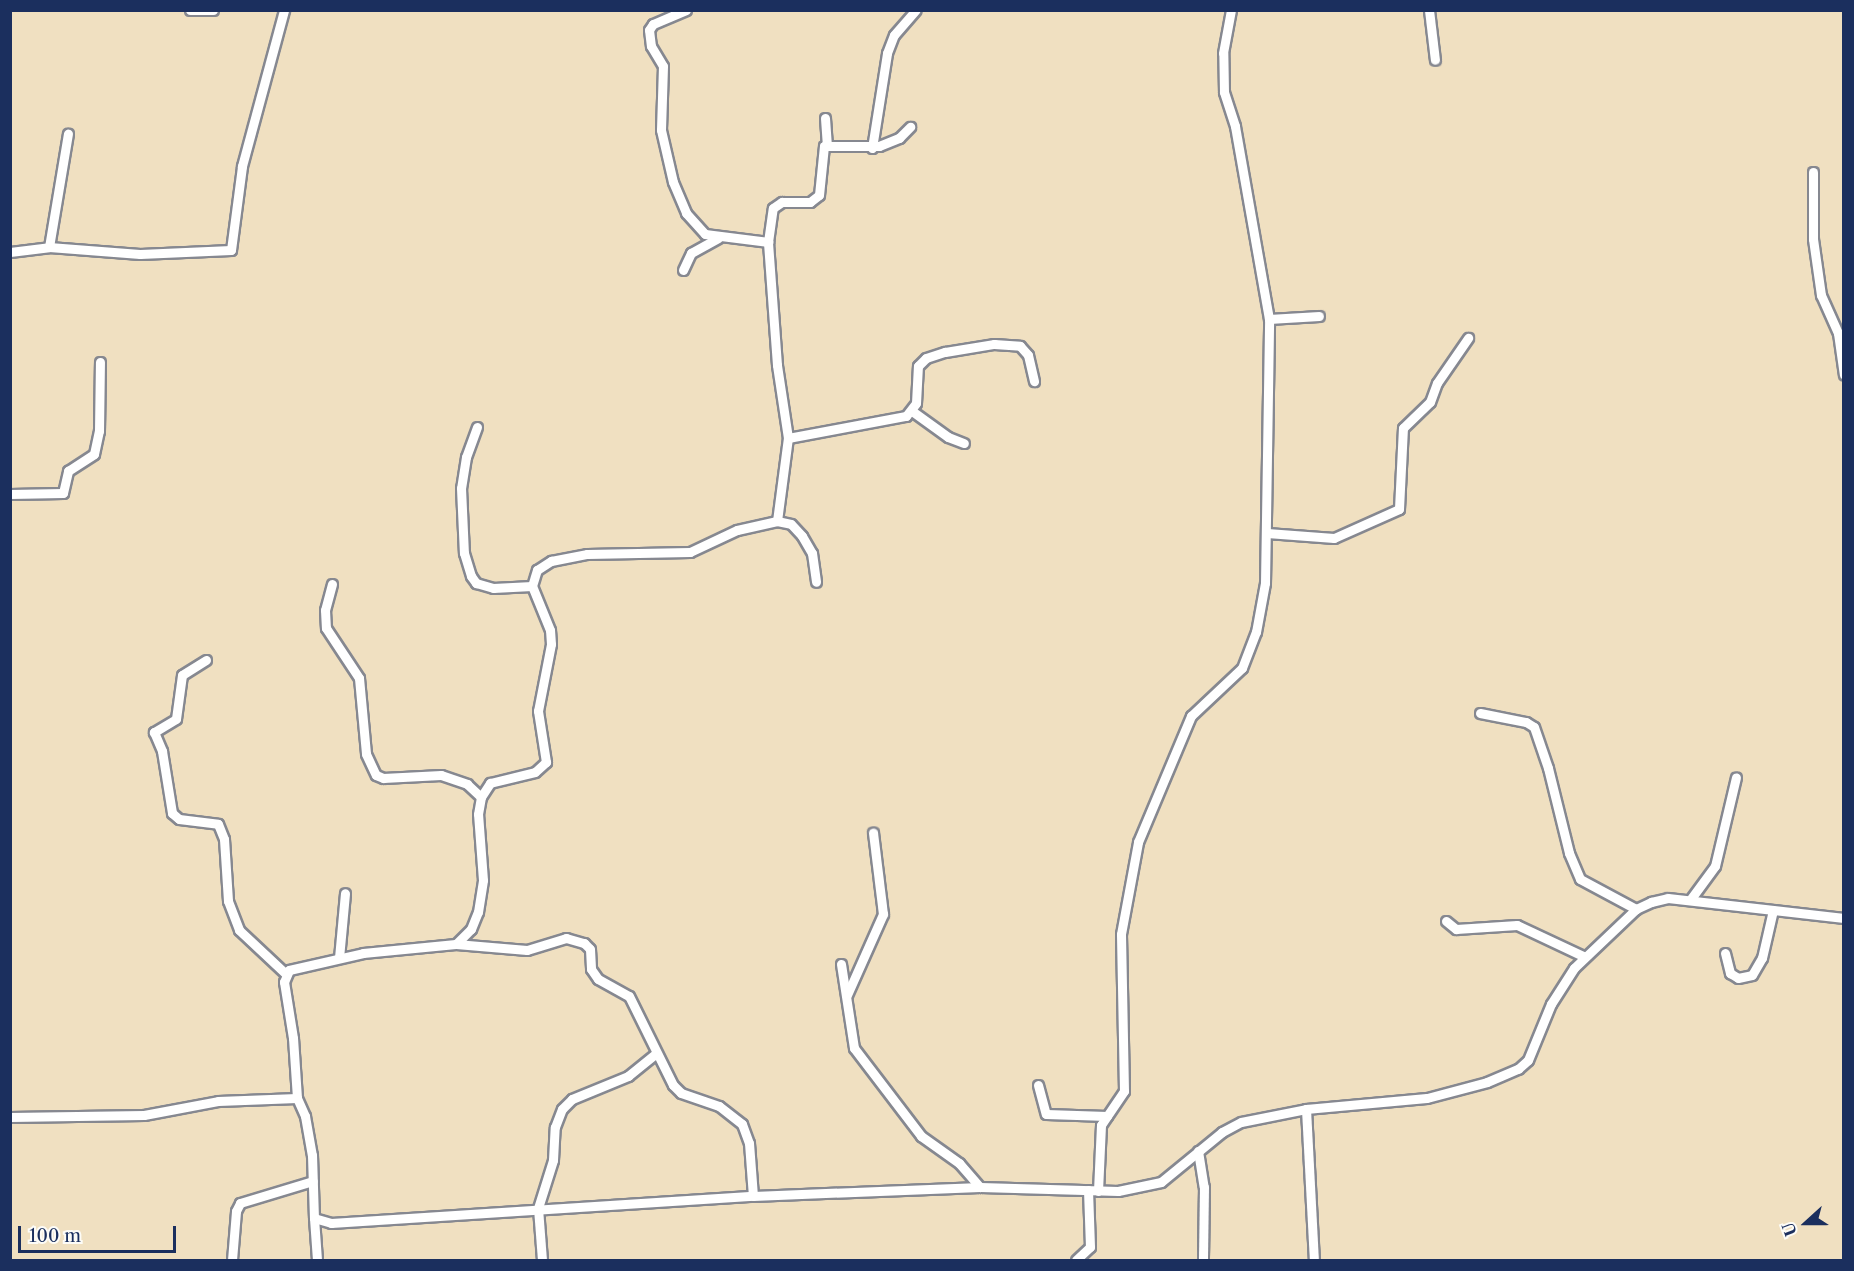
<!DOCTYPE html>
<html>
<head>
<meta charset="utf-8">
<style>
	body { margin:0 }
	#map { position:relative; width:1854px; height:1271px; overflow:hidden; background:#f0e0c1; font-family:"Libre Caslon Text",serif }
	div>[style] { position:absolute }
	.roads { filter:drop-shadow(2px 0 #868890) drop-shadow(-2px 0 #868890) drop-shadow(0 2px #868890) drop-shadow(0 -2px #868890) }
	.street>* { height:9px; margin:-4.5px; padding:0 4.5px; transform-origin:4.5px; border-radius:4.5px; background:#fff }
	span { translate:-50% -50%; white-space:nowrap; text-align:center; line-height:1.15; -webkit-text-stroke:5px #fdfcf7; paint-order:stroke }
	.frame { position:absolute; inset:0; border:12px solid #1b2f5e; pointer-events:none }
	.north { position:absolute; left:1776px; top:1193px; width:60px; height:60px; -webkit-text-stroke:4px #fdfcf7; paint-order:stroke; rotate:249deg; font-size:16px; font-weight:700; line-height:24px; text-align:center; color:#1b2f5e }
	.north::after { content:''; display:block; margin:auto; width:21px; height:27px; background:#1b2f5e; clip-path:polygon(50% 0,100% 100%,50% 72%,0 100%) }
	.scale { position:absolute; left:18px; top:1226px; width:158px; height:27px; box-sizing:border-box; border:3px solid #1b2f5e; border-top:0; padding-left:8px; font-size:18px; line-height:21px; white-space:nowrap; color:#1b2f5e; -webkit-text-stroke:4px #fdfcf7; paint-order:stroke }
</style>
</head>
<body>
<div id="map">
	<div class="roads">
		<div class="street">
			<div style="left:190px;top:10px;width:23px"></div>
			<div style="left:686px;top:10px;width:36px;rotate:157deg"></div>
			<div style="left:653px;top:24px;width:7px;rotate:124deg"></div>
			<div style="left:649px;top:30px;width:16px;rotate:83deg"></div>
			<div style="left:651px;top:46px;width:23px;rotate:59deg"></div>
			<div style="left:663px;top:66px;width:64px;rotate:91.8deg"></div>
			<div style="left:661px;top:130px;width:53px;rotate:77deg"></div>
			<div style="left:673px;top:182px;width:34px;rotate:67deg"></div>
			<div style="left:686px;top:213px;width:28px;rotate:48deg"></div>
			<div style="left:705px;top:234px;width:64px;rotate:7.2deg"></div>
			<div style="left:1429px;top:10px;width:50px;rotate:83.2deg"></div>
			<div style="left:825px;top:118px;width:26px;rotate:86deg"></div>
			<div style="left:872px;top:148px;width:96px;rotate:-81deg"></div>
			<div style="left:887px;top:53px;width:19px;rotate:-69deg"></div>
			<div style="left:894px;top:35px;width:33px;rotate:-49deg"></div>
			<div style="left:1813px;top:172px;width:67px;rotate:90deg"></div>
			<div style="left:1813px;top:239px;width:57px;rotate:81.9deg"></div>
			<div style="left:1821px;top:295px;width:42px;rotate:65.9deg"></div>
			<div style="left:1838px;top:333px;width:42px;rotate:81.9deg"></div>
			<div style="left:49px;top:247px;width:115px;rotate:-80.5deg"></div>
			<div style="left:10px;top:252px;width:39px;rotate:-7deg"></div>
			<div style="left:49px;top:247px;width:91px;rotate:4.4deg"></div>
			<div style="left:140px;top:254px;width:91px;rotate:-2.5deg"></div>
			<div style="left:231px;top:250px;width:85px;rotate:-82.5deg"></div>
			<div style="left:242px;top:166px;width:162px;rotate:-74.9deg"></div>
			<div style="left:683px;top:270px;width:19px;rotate:-65deg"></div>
			<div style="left:691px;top:253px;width:31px;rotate:-29deg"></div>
			<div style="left:1269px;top:319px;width:50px;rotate:-3.4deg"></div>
			<div style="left:912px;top:411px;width:44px;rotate:35.8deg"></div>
			<div style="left:948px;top:437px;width:17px;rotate:21deg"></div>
			<div style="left:477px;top:427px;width:32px;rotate:110deg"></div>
			<div style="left:466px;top:457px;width:31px;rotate:99deg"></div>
			<div style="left:461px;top:488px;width:65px;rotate:87.4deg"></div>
			<div style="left:464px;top:553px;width:24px;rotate:73deg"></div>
			<div style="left:471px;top:576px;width:9px;rotate:54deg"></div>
			<div style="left:476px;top:583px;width:18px;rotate:16deg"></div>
			<div style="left:493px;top:588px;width:39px;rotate:-3deg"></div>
			<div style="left:788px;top:438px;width:120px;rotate:-10.6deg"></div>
			<div style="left:906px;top:416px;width:16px;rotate:-52deg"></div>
			<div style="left:916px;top:403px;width:37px;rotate:-87deg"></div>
			<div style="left:918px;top:366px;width:11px;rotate:-45deg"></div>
			<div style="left:926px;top:358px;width:20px;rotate:-18deg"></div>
			<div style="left:945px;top:352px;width:50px;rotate:-9.3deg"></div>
			<div style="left:994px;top:344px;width:26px;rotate:4deg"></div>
			<div style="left:1020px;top:346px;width:12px;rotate:48deg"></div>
			<div style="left:1028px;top:355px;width:27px;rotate:77deg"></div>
			<div style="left:10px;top:494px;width:53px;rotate:-1.1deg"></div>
			<div style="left:63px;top:493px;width:23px;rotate:-77deg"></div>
			<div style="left:68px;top:471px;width:31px;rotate:-33deg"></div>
			<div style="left:94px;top:454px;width:24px;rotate:-78deg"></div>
			<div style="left:99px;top:431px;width:69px;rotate:-89.2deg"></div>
			<div style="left:777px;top:521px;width:14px;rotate:12deg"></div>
			<div style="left:791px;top:524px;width:16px;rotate:47deg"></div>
			<div style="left:802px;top:536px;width:20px;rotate:60deg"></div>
			<div style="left:812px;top:553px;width:29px;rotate:82deg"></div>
			<div style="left:1267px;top:533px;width:67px;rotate:4.3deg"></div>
			<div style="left:1334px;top:538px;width:71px;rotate:-24deg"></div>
			<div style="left:1399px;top:509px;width:81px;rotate:-87.2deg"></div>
			<div style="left:1403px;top:428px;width:37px;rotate:-44deg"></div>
			<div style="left:1430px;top:402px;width:20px;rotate:-70deg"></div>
			<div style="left:1437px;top:383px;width:55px;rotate:-55.4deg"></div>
			<div style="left:332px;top:584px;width:27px;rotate:105deg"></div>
			<div style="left:325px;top:610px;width:18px;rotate:87deg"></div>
			<div style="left:326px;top:628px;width:60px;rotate:56.6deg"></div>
			<div style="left:359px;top:678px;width:76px;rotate:84.7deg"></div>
			<div style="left:366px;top:754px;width:23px;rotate:65deg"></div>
			<div style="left:376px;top:775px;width:8px;rotate:23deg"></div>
			<div style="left:383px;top:778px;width:58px;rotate:-3deg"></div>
			<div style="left:441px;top:775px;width:28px;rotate:19deg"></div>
			<div style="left:467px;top:784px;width:19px;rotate:43deg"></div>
			<div style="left:206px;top:660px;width:28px;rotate:148deg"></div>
			<div style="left:182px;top:675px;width:44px;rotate:97.8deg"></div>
			<div style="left:176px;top:719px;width:26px;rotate:149deg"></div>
			<div style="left:154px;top:732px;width:21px;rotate:67deg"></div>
			<div style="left:162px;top:751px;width:63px;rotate:80.8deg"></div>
			<div style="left:172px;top:813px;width:9px;rotate:41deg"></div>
			<div style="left:179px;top:819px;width:39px;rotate:7deg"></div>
			<div style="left:218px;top:824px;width:16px;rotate:68deg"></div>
			<div style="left:224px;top:839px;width:62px;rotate:86.3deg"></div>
			<div style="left:228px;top:901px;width:31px;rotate:69deg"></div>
			<div style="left:239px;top:930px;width:64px;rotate:43.1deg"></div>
			<div style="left:1480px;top:713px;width:47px;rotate:11.1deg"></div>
			<div style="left:1526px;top:722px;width:9px;rotate:32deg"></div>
			<div style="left:1534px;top:727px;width:43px;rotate:71.1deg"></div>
			<div style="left:1548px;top:768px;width:88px;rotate:76.1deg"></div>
			<div style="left:1569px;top:853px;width:28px;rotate:67deg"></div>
			<div style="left:1580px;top:879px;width:64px;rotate:28.2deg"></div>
			<div style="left:1690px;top:900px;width:42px;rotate:-53.7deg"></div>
			<div style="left:1715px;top:866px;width:91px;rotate:-76.7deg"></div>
			<div style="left:1446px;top:921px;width:13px;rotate:39deg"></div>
			<div style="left:1456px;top:929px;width:61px;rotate:-3.8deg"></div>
			<div style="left:1517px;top:925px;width:75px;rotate:25.2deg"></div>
			<div style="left:456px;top:944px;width:71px;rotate:4.8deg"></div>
			<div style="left:527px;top:950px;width:41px;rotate:-17.1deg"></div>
			<div style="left:566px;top:938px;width:19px;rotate:16deg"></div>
			<div style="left:584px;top:943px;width:8px;rotate:45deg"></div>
			<div style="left:590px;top:949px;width:20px;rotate:87deg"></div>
			<div style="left:591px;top:969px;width:12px;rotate:55deg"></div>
			<div style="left:598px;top:979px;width:35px;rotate:29deg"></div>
			<div style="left:629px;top:996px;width:99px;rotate:63.7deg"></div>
			<div style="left:673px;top:1085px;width:11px;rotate:45deg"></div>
			<div style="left:681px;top:1093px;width:40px;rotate:18.9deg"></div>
			<div style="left:719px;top:1106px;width:29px;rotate:38deg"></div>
			<div style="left:742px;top:1124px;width:20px;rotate:70deg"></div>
			<div style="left:749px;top:1143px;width:53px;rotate:85.7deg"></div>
			<div style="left:1725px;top:953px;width:21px;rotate:76deg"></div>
			<div style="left:1730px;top:973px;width:9px;rotate:32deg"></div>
			<div style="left:1738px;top:978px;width:14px;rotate:-12deg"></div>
			<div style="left:1752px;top:975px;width:20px;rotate:-60deg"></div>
			<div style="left:1762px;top:958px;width:49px;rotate:-77.1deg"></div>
			<div style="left:339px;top:958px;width:65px;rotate:-84.7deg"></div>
			<div style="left:841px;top:964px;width:85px;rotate:81.2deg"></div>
			<div style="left:854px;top:1048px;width:111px;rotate:52.7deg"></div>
			<div style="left:921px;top:1136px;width:47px;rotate:35.4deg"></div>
			<div style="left:959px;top:1163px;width:32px;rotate:49deg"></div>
			<div style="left:847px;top:995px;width:89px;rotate:-66deg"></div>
			<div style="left:883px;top:914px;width:82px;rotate:-97deg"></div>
			<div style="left:1038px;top:1085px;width:30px;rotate:75deg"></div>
			<div style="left:1046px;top:1114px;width:61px;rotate:1.9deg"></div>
			<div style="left:297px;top:1098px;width:60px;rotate:-93.8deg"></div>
			<div style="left:293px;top:1038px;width:57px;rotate:-99.1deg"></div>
			<div style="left:284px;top:982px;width:13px;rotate:-67deg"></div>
			<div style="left:289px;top:970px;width:76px;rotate:-12.9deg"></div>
			<div style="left:363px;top:953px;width:93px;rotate:-5.5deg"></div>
			<div style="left:456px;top:944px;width:21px;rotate:-45deg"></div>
			<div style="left:471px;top:929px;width:18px;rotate:-68deg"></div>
			<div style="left:478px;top:912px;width:32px;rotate:-81deg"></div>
			<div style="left:483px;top:880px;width:66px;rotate:-94.3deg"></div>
			<div style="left:478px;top:814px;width:17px;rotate:-80deg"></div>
			<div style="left:481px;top:797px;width:17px;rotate:-57deg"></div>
			<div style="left:490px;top:783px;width:46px;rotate:-13.7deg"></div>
			<div style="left:535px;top:772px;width:15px;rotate:-42deg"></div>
			<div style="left:546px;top:762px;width:52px;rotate:-98.9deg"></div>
			<div style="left:538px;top:711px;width:68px;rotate:-79deg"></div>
			<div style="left:551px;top:644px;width:14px;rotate:-94deg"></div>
			<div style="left:550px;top:630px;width:48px;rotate:-112.2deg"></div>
			<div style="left:532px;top:586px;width:17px;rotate:-73deg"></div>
			<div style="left:537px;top:570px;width:17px;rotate:-33deg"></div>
			<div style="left:551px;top:561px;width:37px;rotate:-11deg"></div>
			<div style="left:587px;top:554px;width:103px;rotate:-1.1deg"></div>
			<div style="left:690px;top:552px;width:52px;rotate:-25.1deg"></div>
			<div style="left:737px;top:530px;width:41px;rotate:-12.7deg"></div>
			<div style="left:777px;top:521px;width:84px;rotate:-82.5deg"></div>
			<div style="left:788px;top:438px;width:74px;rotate:-98.6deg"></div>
			<div style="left:777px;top:365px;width:123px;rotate:-94.2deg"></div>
			<div style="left:768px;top:242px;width:34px;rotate:-82deg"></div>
			<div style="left:773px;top:208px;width:11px;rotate:-34deg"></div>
			<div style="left:782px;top:202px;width:28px"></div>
			<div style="left:810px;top:202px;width:11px;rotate:-38deg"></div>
			<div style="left:819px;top:195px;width:49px;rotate:-84.2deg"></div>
			<div style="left:824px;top:146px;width:55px"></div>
			<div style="left:879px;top:146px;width:22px;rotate:-22deg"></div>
			<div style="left:899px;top:138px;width:16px;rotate:-45deg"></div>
			<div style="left:1306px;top:1109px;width:151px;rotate:87deg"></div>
			<div style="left:10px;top:1117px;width:134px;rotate:-0.9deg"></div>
			<div style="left:144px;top:1115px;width:75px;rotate:-10.7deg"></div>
			<div style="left:218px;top:1101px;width:79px;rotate:-2.2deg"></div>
			<div style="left:297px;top:1098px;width:20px;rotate:66deg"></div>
			<div style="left:305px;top:1116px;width:40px;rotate:80deg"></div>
			<div style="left:312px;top:1155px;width:63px;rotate:88.2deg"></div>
			<div style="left:314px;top:1218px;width:18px;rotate:16deg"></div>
			<div style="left:331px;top:1223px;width:423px;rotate:-3.7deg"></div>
			<div style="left:753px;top:1196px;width:227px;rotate:-2.3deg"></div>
			<div style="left:980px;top:1187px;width:138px;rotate:1.7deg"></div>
			<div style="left:1118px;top:1191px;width:44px;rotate:-11.8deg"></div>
			<div style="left:1161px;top:1182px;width:79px;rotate:-39.3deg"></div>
			<div style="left:1222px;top:1132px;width:21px;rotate:-28deg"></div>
			<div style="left:1241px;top:1122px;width:66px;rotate:-11.3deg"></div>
			<div style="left:1306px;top:1109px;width:121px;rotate:-5.2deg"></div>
			<div style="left:1427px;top:1098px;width:62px;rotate:-14.9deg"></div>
			<div style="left:1487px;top:1082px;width:34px;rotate:-23deg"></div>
			<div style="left:1518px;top:1069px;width:13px;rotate:-42deg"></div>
			<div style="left:1528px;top:1060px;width:61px;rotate:-67.7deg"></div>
			<div style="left:1551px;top:1004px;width:43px;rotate:-57.4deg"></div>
			<div style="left:1574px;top:968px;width:86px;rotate:-43.6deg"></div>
			<div style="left:1636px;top:909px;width:17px;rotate:-25deg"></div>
			<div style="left:1651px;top:902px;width:17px;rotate:-13deg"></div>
			<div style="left:1668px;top:898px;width:177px;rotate:6.5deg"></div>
			<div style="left:1198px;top:1151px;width:36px;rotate:81deg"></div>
			<div style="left:1204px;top:1187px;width:73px;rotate:90.8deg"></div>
			<div style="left:1098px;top:1191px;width:66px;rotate:-87.4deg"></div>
			<div style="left:1101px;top:1125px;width:41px;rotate:-55.9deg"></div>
			<div style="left:1124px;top:1091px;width:157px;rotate:-91.1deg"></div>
			<div style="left:1121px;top:934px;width:94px;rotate:-79.5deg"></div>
			<div style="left:1138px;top:842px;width:137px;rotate:-67.2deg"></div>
			<div style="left:1191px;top:716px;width:70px;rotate:-43.3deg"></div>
			<div style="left:1242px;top:668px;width:39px;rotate:-69deg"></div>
			<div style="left:1256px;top:632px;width:50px;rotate:-79.6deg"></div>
			<div style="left:1265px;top:583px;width:264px;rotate:-89.1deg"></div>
			<div style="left:1269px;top:319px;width:196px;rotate:-100deg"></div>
			<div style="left:1235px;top:126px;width:36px;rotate:-108deg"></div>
			<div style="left:1224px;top:92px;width:39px;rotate:-91deg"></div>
			<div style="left:1223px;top:53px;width:44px;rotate:-79.5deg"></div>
			<div style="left:314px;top:1218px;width:42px;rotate:85.9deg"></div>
			<div style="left:232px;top:1260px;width:49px;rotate:-85.3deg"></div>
			<div style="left:236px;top:1211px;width:9px;rotate:-63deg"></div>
			<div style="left:240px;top:1203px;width:76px;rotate:-16.8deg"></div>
			<div style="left:542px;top:1260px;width:52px;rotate:-94.4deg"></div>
			<div style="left:538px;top:1208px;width:50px;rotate:-72.6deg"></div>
			<div style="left:553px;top:1160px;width:33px;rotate:-87deg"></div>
			<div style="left:555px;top:1127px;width:19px;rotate:-69deg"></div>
			<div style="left:562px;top:1109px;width:14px;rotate:-45deg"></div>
			<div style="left:572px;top:1099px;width:61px;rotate:-22.3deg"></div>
			<div style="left:628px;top:1076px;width:35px;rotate:-39deg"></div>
			<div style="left:1076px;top:1260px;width:19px;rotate:-43deg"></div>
			<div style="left:1090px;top:1247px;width:57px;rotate:-92deg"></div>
		</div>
	</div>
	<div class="frame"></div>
	<div class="north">U</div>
	<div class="scale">100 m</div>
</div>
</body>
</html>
